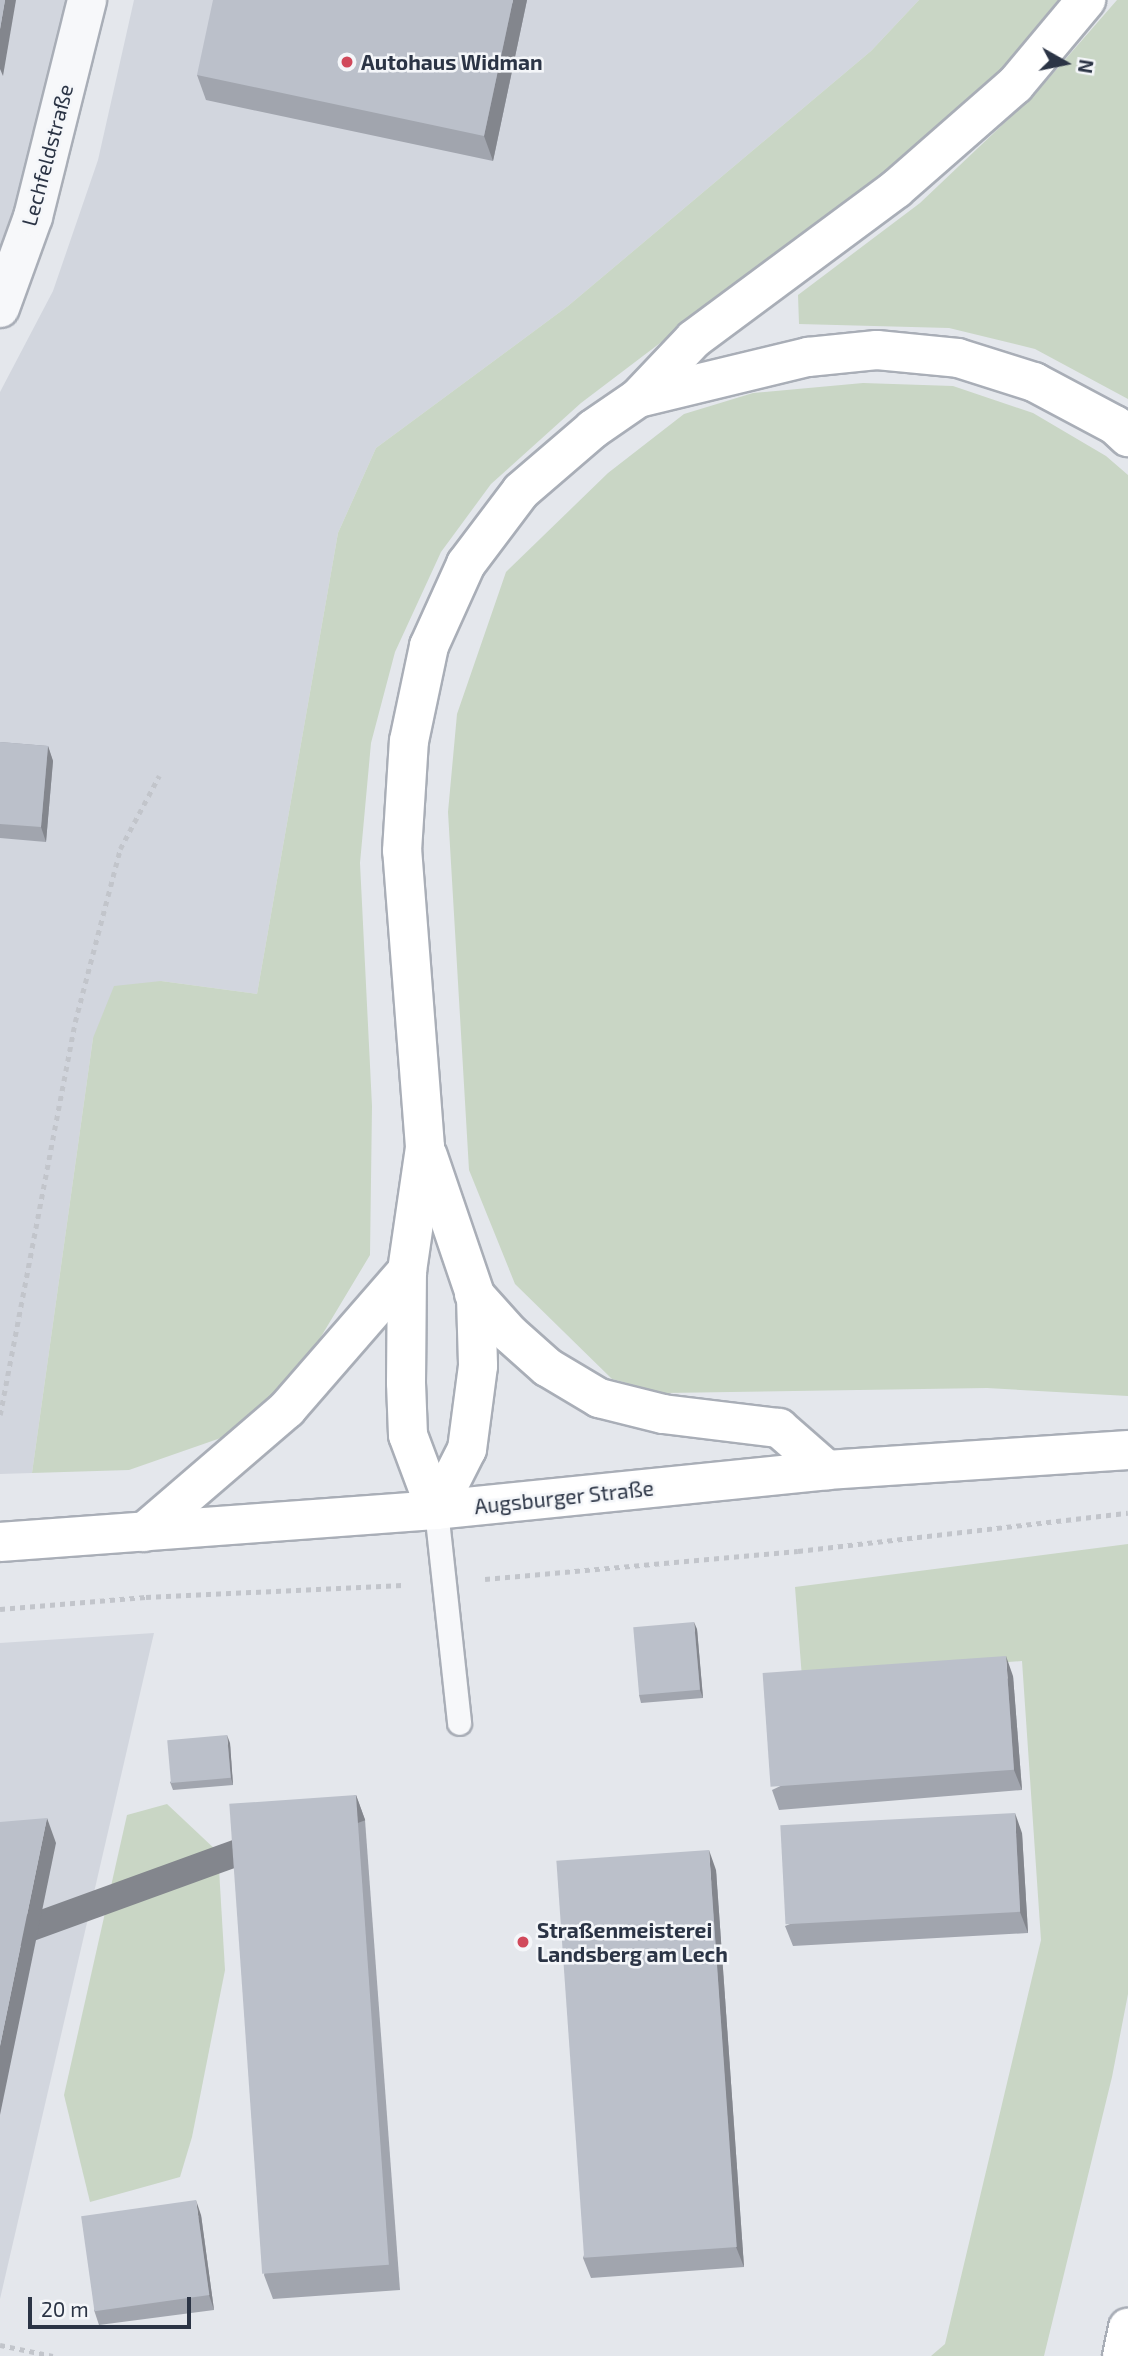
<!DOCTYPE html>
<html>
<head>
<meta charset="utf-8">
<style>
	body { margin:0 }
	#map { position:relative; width:1128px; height:2356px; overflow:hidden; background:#e4e7ec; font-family:"Exo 2",sans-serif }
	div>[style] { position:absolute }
	.built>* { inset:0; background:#d2d6de }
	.green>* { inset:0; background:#c9d6c5 }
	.path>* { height:4.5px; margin-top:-2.25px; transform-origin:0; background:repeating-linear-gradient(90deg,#c2c5cb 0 5px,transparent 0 10px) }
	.roads { filter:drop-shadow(2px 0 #a9aeb7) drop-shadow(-2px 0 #a9aeb7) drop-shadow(0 2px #a9aeb7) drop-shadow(0 -2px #a9aeb7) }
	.service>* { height:23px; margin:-11.5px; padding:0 11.5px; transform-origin:11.5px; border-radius:11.5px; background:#f7f8fa }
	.minor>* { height:38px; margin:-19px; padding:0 19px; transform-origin:19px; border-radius:19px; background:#f7f8fa }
	.secondary>* { height:38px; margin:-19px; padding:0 19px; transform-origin:19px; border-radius:19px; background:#fff }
	.motorway>* { height:38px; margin:-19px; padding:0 19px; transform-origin:19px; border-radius:19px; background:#fff }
	.wall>* { inset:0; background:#a1a5ae }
	.shaded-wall>* { inset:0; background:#83868d; transform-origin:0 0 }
	.building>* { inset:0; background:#bbc0ca; transform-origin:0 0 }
	.dots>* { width:19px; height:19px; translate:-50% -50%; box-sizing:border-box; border:4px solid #f4f6f9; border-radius:50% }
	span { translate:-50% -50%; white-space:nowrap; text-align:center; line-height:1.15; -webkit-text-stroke:5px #f4f6f9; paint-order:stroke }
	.poi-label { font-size:21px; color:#2b3445; font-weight:700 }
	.left { translate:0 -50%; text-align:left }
	.street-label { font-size:21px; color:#2b3445 }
	.north { position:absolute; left:1030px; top:28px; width:70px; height:70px; -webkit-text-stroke:5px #f4f6f9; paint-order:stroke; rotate:99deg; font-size:19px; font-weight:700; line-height:28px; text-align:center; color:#2b3445 }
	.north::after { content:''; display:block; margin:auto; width:24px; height:32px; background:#2b3445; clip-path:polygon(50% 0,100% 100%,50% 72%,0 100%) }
	.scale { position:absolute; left:28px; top:2297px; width:163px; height:32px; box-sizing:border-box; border:4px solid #2b3445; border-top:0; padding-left:9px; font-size:21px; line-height:24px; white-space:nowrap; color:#2b3445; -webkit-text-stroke:5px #f4f6f9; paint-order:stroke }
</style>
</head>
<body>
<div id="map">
	<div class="built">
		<div style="clip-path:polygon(0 0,68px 0,14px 215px,0 249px)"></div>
		<div style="clip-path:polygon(134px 0,919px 0,871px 51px,568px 306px,376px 448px,338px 533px,257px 994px,161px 981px,93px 1038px,32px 1473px,0 1474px,0 392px,53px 291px,98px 160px)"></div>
		<div style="clip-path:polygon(154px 1633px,0 2299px,0 1643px)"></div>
	</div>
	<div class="green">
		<div style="clip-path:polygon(919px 0,1058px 0,1005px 65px,878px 178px,581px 403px,491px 484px,441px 552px,395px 652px,371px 743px,360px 863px,372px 1106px,370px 1255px,319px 1340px,285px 1387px,235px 1433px,129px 1470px,32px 1473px,93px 1038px,114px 986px,161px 981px,257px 994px,338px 533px,376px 448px,568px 306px,871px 51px)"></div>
		<div style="clip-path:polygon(1117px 0,1128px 0,1128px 399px,1035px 349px,949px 328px,799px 324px,798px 295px,920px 203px,1036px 93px)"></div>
		<div style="clip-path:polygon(863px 383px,953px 386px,1033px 413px,1106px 456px,1128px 475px,1128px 1396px,987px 1388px,664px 1393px,612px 1379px,515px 1284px,469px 1170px,448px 812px,457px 714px,506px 572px,608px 473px,684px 414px,753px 393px)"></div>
		<div style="clip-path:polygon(1128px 1544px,1128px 1994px,1112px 2077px,1044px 2356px,931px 2356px,945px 2344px,1041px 1940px,1022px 1661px,802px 1678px,795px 1587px)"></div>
		<div style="clip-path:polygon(167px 1804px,218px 1852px,225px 1970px,192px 2137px,180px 2177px,90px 2202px,64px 2095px,127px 1815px)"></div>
	</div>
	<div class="path">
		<div style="left:0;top:1415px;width:400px;rotate:-79.2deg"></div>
		<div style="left:75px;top:1022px;width:179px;rotate:-75.4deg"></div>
		<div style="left:120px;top:849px;width:83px;rotate:-61.9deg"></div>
		<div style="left:485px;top:1579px;width:314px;rotate:-5.1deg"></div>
		<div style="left:798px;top:1551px;width:332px;rotate:-6.6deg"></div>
		<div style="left:0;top:1609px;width:146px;rotate:-4.7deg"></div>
		<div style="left:146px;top:1597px;width:257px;rotate:-2.7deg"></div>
		<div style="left:0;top:2345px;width:54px;rotate:11.7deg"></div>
	</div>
	<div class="roads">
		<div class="service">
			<div style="left:436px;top:1510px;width:214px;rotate:83.8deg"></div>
		</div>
		<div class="minor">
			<div style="left:0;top:308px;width:97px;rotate:-70.1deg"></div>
			<div style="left:33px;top:217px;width:224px;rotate:-76deg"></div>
		</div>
		<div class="secondary">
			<div style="left:0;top:1542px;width:437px;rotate:-4.2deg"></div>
			<div style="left:436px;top:1510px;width:393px;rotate:-5.8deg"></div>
			<div style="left:827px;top:1470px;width:302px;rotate:-3.8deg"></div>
		</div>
		<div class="motorway">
			<div style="left:638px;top:398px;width:175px;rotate:-13.6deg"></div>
			<div style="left:808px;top:357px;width:69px;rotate:-5.8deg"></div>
			<div style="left:877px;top:350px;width:81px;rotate:5.6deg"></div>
			<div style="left:958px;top:358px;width:80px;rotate:17.5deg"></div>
			<div style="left:1034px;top:382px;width:92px;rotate:28deg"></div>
			<div style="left:1115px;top:425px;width:18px;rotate:43deg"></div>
			<div style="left:428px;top:1156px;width:149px;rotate:71.2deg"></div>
			<div style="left:476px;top:1297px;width:69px;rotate:88.3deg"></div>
			<div style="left:478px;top:1366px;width:84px;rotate:97.5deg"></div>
			<div style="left:467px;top:1449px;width:68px;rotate:116.9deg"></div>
			<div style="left:474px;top:1294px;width:54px;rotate:48deg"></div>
			<div style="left:510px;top:1334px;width:50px;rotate:41.7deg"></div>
			<div style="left:547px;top:1367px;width:61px;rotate:30.8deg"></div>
			<div style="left:599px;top:1398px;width:66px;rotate:14deg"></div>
			<div style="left:663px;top:1414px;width:117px;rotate:6.9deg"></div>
			<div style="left:779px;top:1428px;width:64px;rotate:41.2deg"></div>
			<div style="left:436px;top:1510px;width:80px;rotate:-110.5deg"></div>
			<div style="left:408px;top:1435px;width:52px;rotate:-92.2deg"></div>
			<div style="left:406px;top:1383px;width:112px;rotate:-89.5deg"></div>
			<div style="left:407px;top:1271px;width:125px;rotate:-81.7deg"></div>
			<div style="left:425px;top:1147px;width:297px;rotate:-94.4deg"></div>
			<div style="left:402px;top:851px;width:110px;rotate:-86.4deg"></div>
			<div style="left:409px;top:741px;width:97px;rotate:-78.1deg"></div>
			<div style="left:429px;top:646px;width:90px;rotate:-65.7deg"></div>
			<div style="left:466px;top:564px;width:91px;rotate:-53deg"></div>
			<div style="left:521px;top:491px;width:95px;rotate:-40.7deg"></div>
			<div style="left:593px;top:429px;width:55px;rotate:-34.6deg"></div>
			<div style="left:638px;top:398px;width:81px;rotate:-46.5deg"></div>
			<div style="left:694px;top:339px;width:252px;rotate:-36.6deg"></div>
			<div style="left:896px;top:189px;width:158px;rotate:-41.2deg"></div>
			<div style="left:1015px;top:85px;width:111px;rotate:-50.1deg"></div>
			<div style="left:144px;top:1532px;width:189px;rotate:-40.7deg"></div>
			<div style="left:287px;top:1409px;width:183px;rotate:-49deg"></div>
			<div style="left:1122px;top:2356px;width:29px;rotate:-78deg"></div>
		</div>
	</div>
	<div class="wall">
		<div style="clip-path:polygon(527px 0,493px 161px,206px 100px,197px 75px)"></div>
		<div style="clip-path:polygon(0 742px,48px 746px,53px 761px,46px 842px,0 838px)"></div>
		<div style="clip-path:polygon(697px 1629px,703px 1698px,641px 1703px,639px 1695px)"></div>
		<div style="clip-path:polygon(1013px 1676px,1022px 1790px,779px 1810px,772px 1790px)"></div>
		<div style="clip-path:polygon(230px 1743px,233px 1785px,173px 1790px,170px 1782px)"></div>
		<div style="clip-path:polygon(356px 1795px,365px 1820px,400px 2290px,273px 2299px,264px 2275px)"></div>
		<div style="clip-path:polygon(1022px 1833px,1028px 1933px,793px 1946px,785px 1926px)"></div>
		<div style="clip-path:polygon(716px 1870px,744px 2267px,591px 2278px,583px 2258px)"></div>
		<div style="clip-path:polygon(201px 2215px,214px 2310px,99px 2325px,94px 2310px)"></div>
	</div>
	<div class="shaded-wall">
		<div style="clip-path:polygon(5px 0,16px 0,3px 76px,0 69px,0 29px)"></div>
		<div style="clip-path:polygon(513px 0,527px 0,493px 161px,484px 136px)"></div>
		<div style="clip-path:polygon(48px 746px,53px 761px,46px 842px,41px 827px)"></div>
		<div style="clip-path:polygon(694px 1622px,697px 1629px,703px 1698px,700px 1690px)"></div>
		<div style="clip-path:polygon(1006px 1656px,1013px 1676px,1022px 1790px,1014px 1770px)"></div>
		<div style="clip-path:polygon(227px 1735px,230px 1743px,233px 1785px,231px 1778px)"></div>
		<div style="left:356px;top:1795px;width:27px;height:471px;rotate:70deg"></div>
		<div style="clip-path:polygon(1015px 1813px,1022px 1833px,1028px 1933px,1020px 1912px)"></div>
		<div style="clip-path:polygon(47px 1818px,56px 1843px,0 2115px,0 2046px)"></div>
		<div style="clip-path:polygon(709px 1850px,716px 1870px,744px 2267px,736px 2247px)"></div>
		<div style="clip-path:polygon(196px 2200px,201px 2215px,214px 2310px,209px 2295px)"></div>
	</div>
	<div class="building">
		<div style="clip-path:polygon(0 0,5px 0,0 29px)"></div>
		<div style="clip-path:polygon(213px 0,513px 0,484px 136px,197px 75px)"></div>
		<div style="clip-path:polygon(0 742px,48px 746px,41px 827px,0 824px)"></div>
		<div style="left:694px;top:1622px;width:68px;height:61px;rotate:85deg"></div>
		<div style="left:1006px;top:1656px;width:114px;height:244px;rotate:86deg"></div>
		<div style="left:227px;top:1735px;width:43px;height:60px;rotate:85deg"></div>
		<div style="left:356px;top:1795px;width:471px;height:127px;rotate:86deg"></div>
		<div style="left:1015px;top:1813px;width:99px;height:235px;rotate:87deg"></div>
		<div style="clip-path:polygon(47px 1818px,0 2046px,0 1822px)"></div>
		<div style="left:709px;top:1850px;width:398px;height:153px;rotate:86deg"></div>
		<div style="left:196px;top:2200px;width:96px;height:116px;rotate:82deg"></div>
	</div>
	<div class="dots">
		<div style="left:347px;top:62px;background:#d1495b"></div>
		<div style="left:523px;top:1942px;background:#d1495b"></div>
	</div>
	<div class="poi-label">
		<span class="left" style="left:361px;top:62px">Autohaus Widman</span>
		<span class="left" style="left:537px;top:1942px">Straßenmeisterei<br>Landsberg am Lech</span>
	</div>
	<div class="street-label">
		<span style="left:47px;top:155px;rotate:-75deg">Lechfeldstraße</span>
		<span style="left:564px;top:1497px;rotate:-6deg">Augsburger Straße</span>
	</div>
	<div class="north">N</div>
	<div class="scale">20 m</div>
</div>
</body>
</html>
